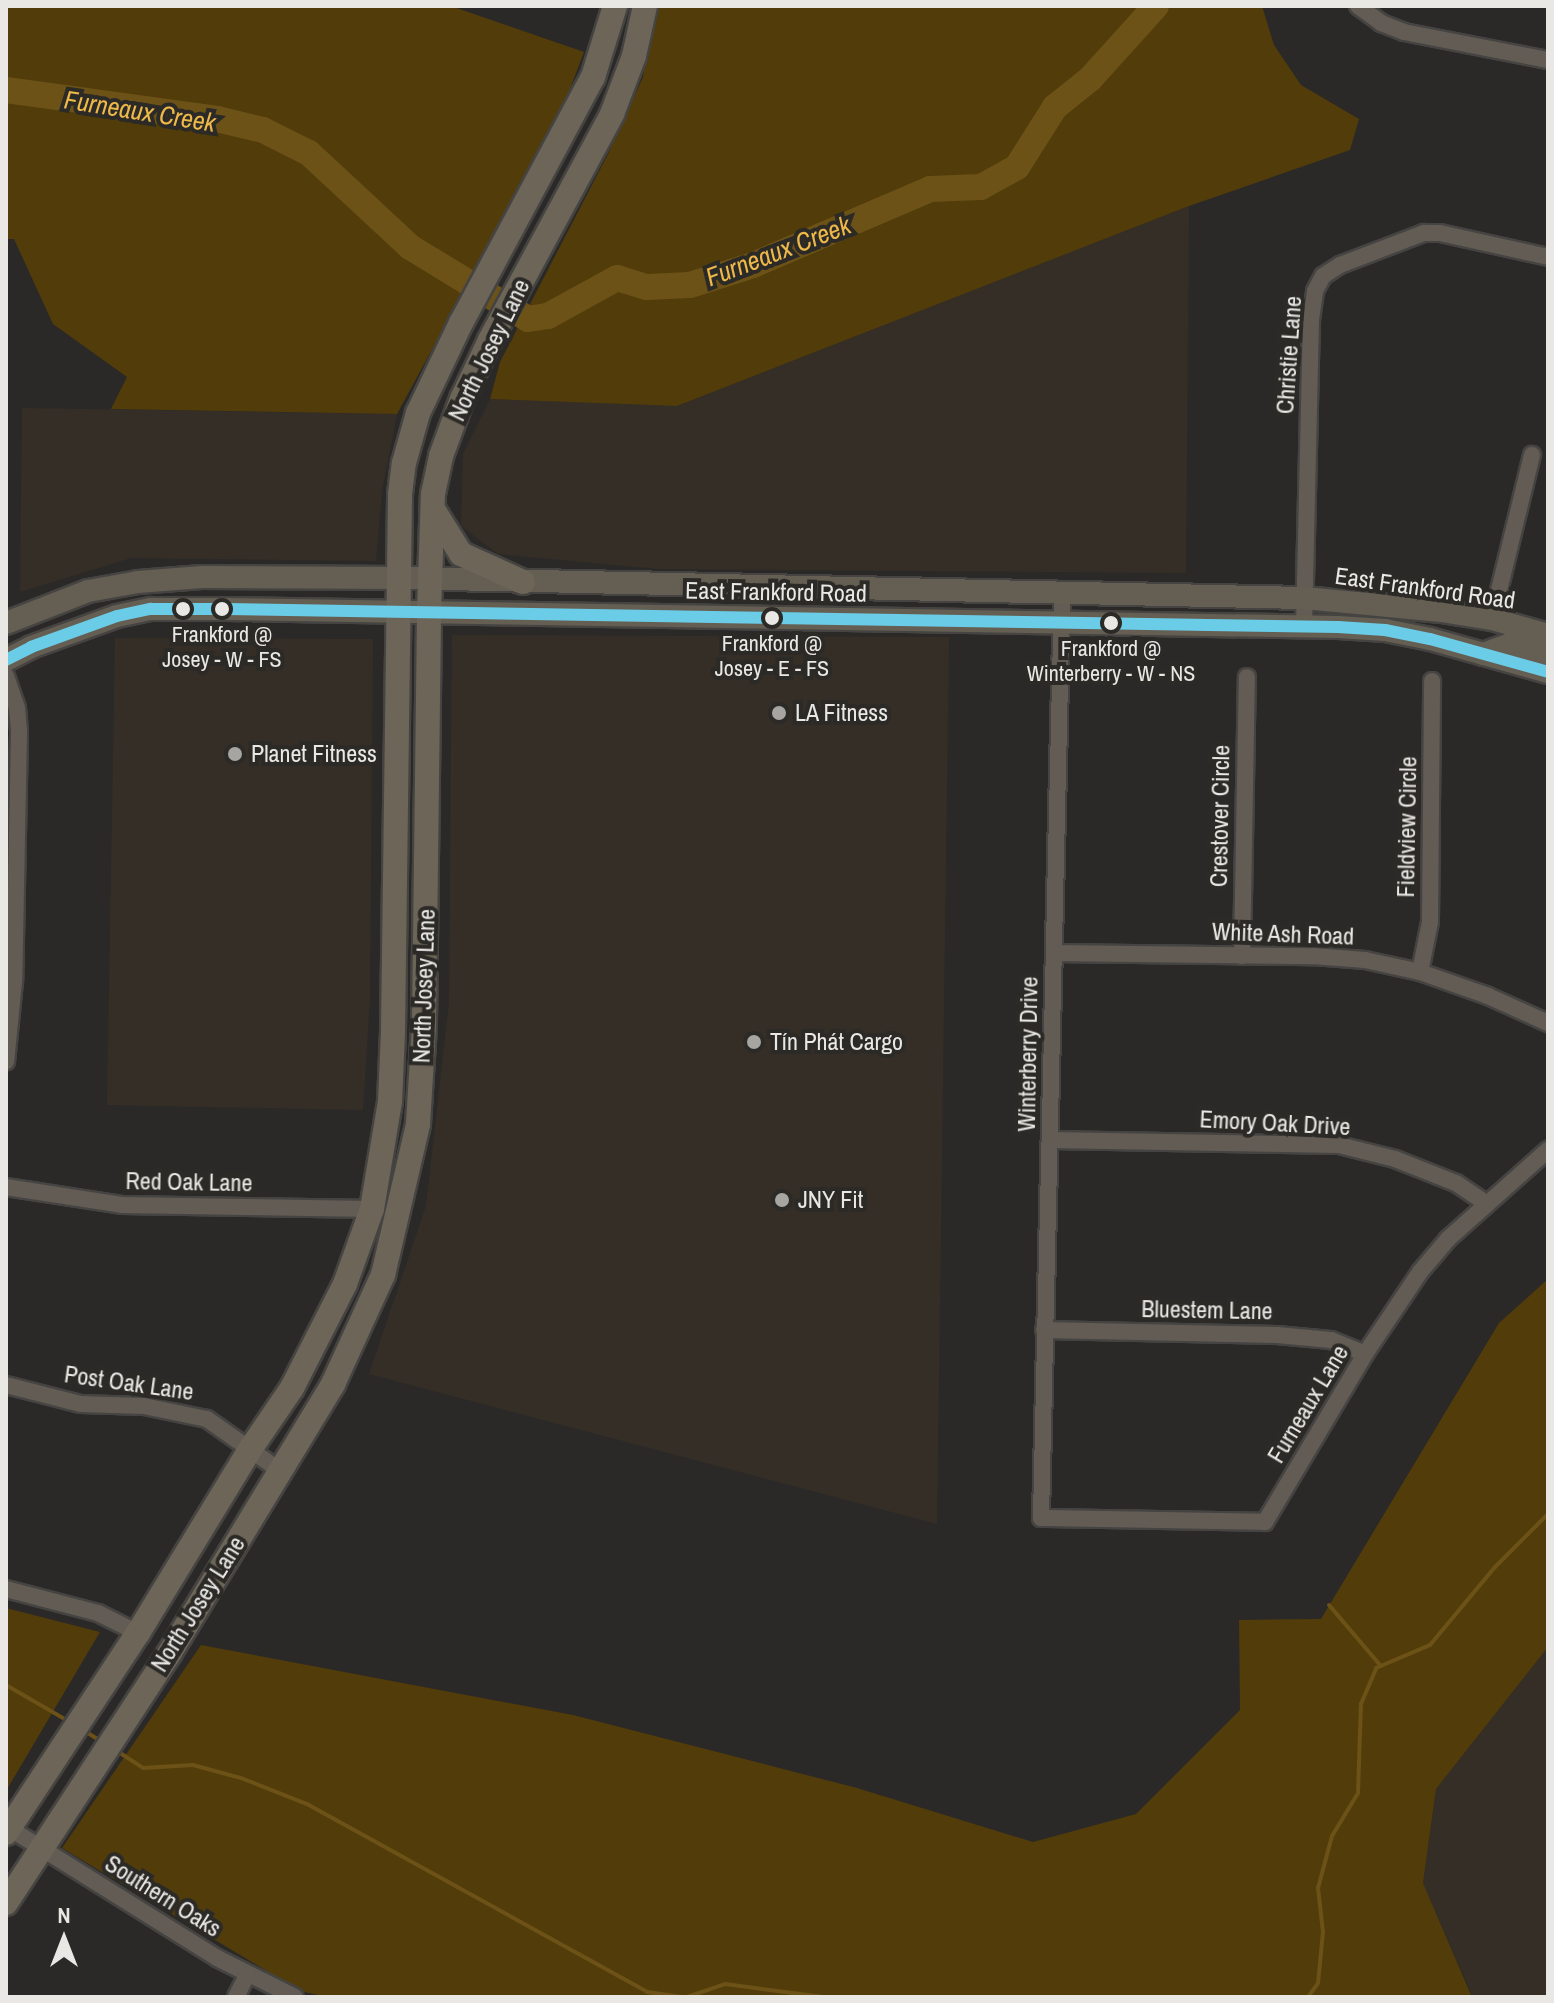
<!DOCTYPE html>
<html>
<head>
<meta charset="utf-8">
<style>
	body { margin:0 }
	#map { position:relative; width:1554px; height:2003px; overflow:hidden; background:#2b2927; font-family:"Archivo Narrow",sans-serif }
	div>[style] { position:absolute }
	.built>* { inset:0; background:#342e26 }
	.green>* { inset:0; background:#513c0a }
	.stream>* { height:4px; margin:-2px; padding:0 2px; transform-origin:2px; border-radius:2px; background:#6d5217 }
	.river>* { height:26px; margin:-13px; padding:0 13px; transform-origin:13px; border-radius:13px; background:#6d5217 }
	.roads { filter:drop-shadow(2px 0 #454442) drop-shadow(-2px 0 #454442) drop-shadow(0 2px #454442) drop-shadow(0 -2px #454442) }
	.minor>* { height:16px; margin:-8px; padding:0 8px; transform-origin:8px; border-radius:8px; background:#625c54 }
	.secondary>* { height:22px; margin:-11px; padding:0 11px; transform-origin:11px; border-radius:11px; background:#655f53 }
	.primary>* { height:24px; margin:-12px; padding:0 12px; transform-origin:12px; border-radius:12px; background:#6d6658 }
	.bus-1>* { height:12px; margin:-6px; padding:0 6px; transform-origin:6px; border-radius:6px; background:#6bcce7 }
	.dots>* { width:22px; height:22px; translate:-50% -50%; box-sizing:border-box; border:4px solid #2c2a26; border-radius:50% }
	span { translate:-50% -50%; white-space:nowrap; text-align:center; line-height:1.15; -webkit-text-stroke:8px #2c2a26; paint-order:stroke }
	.bus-label { font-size:22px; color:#e9e8e5 }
	.street-label { font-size:24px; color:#e9e8e5 }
	.poi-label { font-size:24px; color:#e9e8e5 }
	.left { translate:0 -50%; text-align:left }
	.water-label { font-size:26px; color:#eeb949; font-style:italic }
	.frame { position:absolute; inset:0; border:8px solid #e9e8e5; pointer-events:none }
	.north { position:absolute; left:24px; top:1899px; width:80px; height:80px; -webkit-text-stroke:6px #2c2a26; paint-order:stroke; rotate:0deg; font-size:22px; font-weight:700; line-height:32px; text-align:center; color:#e9e8e5 }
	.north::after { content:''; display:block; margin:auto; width:28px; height:36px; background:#e9e8e5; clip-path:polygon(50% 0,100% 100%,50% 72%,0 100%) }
</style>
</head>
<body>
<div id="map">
	<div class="built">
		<div style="clip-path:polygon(1189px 206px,1186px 573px,659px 569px,498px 554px,461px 526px,463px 454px,490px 399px,677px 406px)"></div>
		<div style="clip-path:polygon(22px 408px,397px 414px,382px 491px,376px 561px,131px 558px,20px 592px)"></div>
		<div style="clip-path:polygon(452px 635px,949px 637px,937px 1524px,369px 1374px,426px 1206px,449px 1002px)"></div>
		<div style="clip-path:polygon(115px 638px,373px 639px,370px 997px,363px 1110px,107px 1105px)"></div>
		<div style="clip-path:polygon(1548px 1647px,1548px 1997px,1473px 1997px,1423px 1883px,1436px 1789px)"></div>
	</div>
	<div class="green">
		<div style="clip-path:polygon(6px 6px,451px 6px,584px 52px,562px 110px,397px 414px,111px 409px,127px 377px,53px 324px,14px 239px,6px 239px)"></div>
		<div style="clip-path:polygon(655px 6px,1262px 6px,1274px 45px,1301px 85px,1359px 119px,1350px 150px,1189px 206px,677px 406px,490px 399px,500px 362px,608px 154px,643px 77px)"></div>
		<div style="clip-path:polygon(1548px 1279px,1548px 1647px,1436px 1789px,1423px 1883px,1472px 1997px,327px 1997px,300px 1991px,62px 1848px,201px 1645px,573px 1715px,857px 1788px,1033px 1842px,1136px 1814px,1240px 1710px,1239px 1620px,1321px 1619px,1499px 1323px)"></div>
		<div style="clip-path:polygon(6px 1608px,100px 1632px,6px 1791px)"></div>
	</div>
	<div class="stream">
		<div style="left:1329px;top:1605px;width:80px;rotate:49.6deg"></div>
		<div style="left:6px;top:1685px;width:72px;rotate:30.1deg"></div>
		<div style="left:83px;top:1730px;width:22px;rotate:32deg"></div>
		<div style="left:117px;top:1751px;width:31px;rotate:33deg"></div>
		<div style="left:143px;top:1768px;width:50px;rotate:-3.4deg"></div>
		<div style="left:193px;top:1765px;width:50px;rotate:15.2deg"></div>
		<div style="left:241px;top:1778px;width:71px;rotate:21.5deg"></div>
		<div style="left:307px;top:1804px;width:389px;rotate:28.9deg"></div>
		<div style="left:647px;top:1992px;width:35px;rotate:8deg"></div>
		<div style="left:687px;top:1997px;width:40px;rotate:-18.9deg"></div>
		<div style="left:725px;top:1984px;width:99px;rotate:7.6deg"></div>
		<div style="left:1308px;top:1997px;width:17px;rotate:-54deg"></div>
		<div style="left:1318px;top:1983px;width:51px;rotate:-84.4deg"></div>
		<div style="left:1323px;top:1932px;width:44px;rotate:-96.5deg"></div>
		<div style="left:1318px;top:1888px;width:54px;rotate:-74.9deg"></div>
		<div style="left:1332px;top:1836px;width:50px;rotate:-58.8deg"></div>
		<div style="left:1358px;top:1793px;width:89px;rotate:-88.1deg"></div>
		<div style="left:1361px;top:1704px;width:39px;rotate:-67deg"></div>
		<div style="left:1376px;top:1668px;width:59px;rotate:-23.1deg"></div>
		<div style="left:1430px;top:1645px;width:102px;rotate:-50.2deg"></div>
		<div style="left:1495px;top:1567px;width:75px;rotate:-45deg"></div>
	</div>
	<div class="river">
		<div style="left:6px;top:90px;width:213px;rotate:7.8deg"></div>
		<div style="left:217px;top:119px;width:47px;rotate:13.4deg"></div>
		<div style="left:263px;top:130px;width:51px;rotate:26.6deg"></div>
		<div style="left:309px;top:153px;width:138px;rotate:42.9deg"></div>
		<div style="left:410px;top:247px;width:138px;rotate:31.4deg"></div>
		<div style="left:528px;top:319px;width:20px;rotate:-9deg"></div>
		<div style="left:548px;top:316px;width:79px;rotate:-28.8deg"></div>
		<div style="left:617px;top:278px;width:31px;rotate:17deg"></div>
		<div style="left:647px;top:287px;width:43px;rotate:-2.7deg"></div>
		<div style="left:690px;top:285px;width:66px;rotate:-17.6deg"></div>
		<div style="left:753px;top:265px;width:193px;rotate:-23.2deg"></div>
		<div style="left:930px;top:189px;width:51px;rotate:-2.2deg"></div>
		<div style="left:981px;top:187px;width:41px;rotate:-29.1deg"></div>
		<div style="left:1017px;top:167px;width:71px;rotate:-57.7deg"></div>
		<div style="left:1055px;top:107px;width:45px;rotate:-38.7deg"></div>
		<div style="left:1090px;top:79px;width:98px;rotate:-47.9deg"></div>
	</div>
	<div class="roads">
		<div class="minor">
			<div style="left:1358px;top:6px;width:29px;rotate:36deg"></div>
			<div style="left:1381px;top:23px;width:25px;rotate:21deg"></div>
			<div style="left:1404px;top:32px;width:147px;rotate:11deg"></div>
			<div style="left:1062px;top:592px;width:926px;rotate:91.3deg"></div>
			<div style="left:1041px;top:1518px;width:224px;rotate:1deg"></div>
			<div style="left:1265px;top:1522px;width:196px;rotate:-59.2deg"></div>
			<div style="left:1365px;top:1354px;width:99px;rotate:-56.1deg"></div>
			<div style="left:1420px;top:1272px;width:43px;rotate:-49.7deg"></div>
			<div style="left:1448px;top:1239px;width:134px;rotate:-41.7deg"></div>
			<div style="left:1492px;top:619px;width:169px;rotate:-76.3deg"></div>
			<div style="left:1304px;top:627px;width:307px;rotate:-88.7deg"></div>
			<div style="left:1311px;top:320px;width:29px;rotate:-82deg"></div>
			<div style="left:1315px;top:291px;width:17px;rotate:-62deg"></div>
			<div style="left:1323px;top:276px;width:20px;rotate:-33deg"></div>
			<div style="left:1340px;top:265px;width:90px;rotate:-20.9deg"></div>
			<div style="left:1424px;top:233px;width:16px"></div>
			<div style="left:1440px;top:233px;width:111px;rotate:12.5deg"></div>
			<div style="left:6px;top:676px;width:34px;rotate:71deg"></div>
			<div style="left:17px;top:708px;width:24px;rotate:85deg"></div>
			<div style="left:19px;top:732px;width:250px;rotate:91.1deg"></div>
			<div style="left:14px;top:982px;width:80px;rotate:95.7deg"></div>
			<div style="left:1054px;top:953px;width:259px;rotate:0.7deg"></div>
			<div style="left:1313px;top:956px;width:52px;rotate:4.4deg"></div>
			<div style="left:1365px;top:960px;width:56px;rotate:12.3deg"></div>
			<div style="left:1420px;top:972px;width:72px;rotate:19.4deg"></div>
			<div style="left:1488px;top:996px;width:66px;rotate:24.2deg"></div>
			<div style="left:1242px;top:956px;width:279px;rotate:-89deg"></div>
			<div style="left:1420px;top:972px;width:51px;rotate:-78.7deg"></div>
			<div style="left:1430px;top:922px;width:241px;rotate:-89.5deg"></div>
			<div style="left:1050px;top:1140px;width:289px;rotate:1deg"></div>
			<div style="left:1339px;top:1145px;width:58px;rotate:14deg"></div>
			<div style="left:1395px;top:1159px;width:66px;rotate:21.5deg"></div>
			<div style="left:1456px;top:1183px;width:36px;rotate:34deg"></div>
			<div style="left:6px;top:1187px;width:117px;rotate:8.8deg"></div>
			<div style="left:122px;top:1205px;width:250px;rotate:0.9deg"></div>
			<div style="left:1044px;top:1330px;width:233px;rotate:1.2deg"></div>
			<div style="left:1277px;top:1335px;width:54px;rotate:5.3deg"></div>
			<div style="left:1331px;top:1340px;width:37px;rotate:22deg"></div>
			<div style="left:6px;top:1385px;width:77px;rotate:14.2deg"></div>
			<div style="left:81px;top:1404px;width:63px;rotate:1.8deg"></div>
			<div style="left:144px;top:1406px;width:64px;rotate:11.7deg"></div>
			<div style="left:207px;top:1419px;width:88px;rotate:35.3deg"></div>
			<div style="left:6px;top:1589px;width:95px;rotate:14.6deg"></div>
			<div style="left:98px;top:1613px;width:45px;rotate:26.6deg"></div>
			<div style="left:9px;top:1828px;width:245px;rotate:32deg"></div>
			<div style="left:217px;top:1958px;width:87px;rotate:26.6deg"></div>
			<div style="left:236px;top:1997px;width:25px;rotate:-63deg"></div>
		</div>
		<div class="secondary">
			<div style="left:6px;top:623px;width:88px;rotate:-21.3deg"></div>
			<div style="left:88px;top:591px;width:51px;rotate:-10.2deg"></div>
			<div style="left:138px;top:582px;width:64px;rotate:-4.5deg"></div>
			<div style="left:202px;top:577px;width:199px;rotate:0.3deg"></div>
			<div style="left:401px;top:578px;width:903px;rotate:1.27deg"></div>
			<div style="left:1304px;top:598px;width:138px;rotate:5.4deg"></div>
			<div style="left:1441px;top:611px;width:52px;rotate:8.9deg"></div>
			<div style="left:1492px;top:619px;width:58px;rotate:15.9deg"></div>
			<div style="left:1483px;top:654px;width:29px;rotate:-20deg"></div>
			<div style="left:1510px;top:644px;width:39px;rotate:13deg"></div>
			<div style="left:6px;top:660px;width:28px;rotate:-27deg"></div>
			<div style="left:31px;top:647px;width:91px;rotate:-19.8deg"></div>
			<div style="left:117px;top:616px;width:35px;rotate:-12deg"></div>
			<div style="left:151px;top:609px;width:76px"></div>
			<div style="left:227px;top:609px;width:1111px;rotate:0.93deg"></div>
			<div style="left:1338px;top:627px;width:47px;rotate:3.7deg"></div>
			<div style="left:1385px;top:630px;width:46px;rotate:11.3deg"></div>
			<div style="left:1430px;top:639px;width:123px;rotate:15.6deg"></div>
		</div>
		<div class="primary">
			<div style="left:433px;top:509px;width:53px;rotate:58.1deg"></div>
			<div style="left:461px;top:554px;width:68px;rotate:24.3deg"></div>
			<div style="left:6px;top:1833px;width:240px;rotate:-56.6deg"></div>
			<div style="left:138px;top:1633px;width:217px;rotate:-58.6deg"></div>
			<div style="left:251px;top:1448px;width:73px;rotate:-55.7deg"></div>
			<div style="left:292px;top:1388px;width:117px;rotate:-63deg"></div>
			<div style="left:345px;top:1284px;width:80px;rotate:-70.2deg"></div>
			<div style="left:372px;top:1209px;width:109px;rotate:-80.5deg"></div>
			<div style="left:390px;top:1101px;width:69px;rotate:-87.5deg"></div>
			<div style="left:393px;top:1032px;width:538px;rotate:-89.25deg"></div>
			<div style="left:400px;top:494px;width:31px;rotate:-83deg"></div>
			<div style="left:404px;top:463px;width:52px;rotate:-74.4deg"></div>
			<div style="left:418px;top:413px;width:100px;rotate:-64.5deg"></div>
			<div style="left:461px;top:323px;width:279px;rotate:-61.8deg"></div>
			<div style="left:593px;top:77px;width:74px;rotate:-72.8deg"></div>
			<div style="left:6px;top:1903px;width:298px;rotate:-56.8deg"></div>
			<div style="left:169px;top:1654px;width:316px;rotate:-58.7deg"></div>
			<div style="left:333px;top:1384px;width:120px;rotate:-65.4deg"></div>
			<div style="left:383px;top:1275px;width:155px;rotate:-76.9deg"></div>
			<div style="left:418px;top:1124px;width:99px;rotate:-86.5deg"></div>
			<div style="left:424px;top:1025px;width:413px;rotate:-89.3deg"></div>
			<div style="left:429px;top:612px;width:118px;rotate:-88.1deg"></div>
			<div style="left:433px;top:494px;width:39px;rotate:-78deg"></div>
			<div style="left:441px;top:456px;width:61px;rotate:-69.8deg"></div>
			<div style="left:462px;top:399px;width:65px;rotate:-64.6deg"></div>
			<div style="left:490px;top:340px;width:257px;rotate:-61.6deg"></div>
			<div style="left:612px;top:114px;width:62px;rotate:-69.2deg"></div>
			<div style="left:634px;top:56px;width:51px;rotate:-77.6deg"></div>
		</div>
	</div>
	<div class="bus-1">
		<div style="left:6px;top:660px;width:28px;rotate:-27deg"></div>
		<div style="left:31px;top:647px;width:91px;rotate:-19.8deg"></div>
		<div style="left:117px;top:616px;width:35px;rotate:-12deg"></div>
		<div style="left:151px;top:609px;width:76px"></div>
		<div style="left:227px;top:609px;width:1111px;rotate:0.93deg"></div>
		<div style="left:1338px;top:627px;width:47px;rotate:3.7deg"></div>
		<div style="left:1385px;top:630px;width:46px;rotate:11.3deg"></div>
		<div style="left:1430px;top:639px;width:123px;rotate:15.6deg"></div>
	</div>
	<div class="dots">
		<div style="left:183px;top:609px;background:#e9e8e5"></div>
		<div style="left:222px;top:609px;background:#e9e8e5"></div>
		<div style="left:772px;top:618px;background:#e9e8e5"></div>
		<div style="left:1111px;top:623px;background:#e9e8e5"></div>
		<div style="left:779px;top:713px;background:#a6a5a2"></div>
		<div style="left:235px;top:754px;background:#a6a5a2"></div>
		<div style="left:754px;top:1042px;background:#a6a5a2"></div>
		<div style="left:782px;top:1200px;background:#a6a5a2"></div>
	</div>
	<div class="bus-label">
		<span style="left:222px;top:647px">Frankford @<br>Josey - W - FS</span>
		<span style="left:772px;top:656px">Frankford @<br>Josey - E - FS</span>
		<span style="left:1111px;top:661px">Frankford @<br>Winterberry - W - NS</span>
	</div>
	<div class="street-label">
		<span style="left:489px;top:350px;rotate:-64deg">North Josey Lane</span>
		<span style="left:1289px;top:355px;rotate:-86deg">Christie Lane</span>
		<span style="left:1425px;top:588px;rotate:8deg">East Frankford Road</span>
		<span style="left:776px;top:592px;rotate:1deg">East Frankford Road</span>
		<span style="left:1220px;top:816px;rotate:-89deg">Crestover Circle</span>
		<span style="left:1407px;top:827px;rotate:-89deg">Fieldview Circle</span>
		<span style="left:1283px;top:934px;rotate:2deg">White Ash Road</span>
		<span style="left:424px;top:986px;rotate:-88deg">North Josey Lane</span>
		<span style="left:1028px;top:1054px;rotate:-89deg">Winterberry Drive</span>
		<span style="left:1275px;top:1123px;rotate:3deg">Emory Oak Drive</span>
		<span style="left:189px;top:1182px;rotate:1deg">Red Oak Lane</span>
		<span style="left:1207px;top:1310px;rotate:1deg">Bluestem Lane</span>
		<span style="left:129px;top:1383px;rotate:8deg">Post Oak Lane</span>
		<span style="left:1308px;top:1404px;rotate:-59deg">Furneaux Lane</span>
		<span style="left:198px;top:1604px;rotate:-58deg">North Josey Lane</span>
		<span style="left:163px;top:1896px;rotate:32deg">Southern Oaks</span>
	</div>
	<div class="poi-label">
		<span class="left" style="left:795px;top:713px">LA Fitness</span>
		<span class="left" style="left:251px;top:754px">Planet Fitness</span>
		<span class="left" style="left:770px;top:1042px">Tín Phát Cargo</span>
		<span class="left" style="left:798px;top:1200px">JNY Fit</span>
	</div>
	<div class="water-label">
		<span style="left:140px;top:111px;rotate:9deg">Furneaux Creek</span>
		<span style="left:778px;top:251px;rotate:-21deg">Furneaux Creek</span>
	</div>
	<div class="frame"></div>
	<div class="north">N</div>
</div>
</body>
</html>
